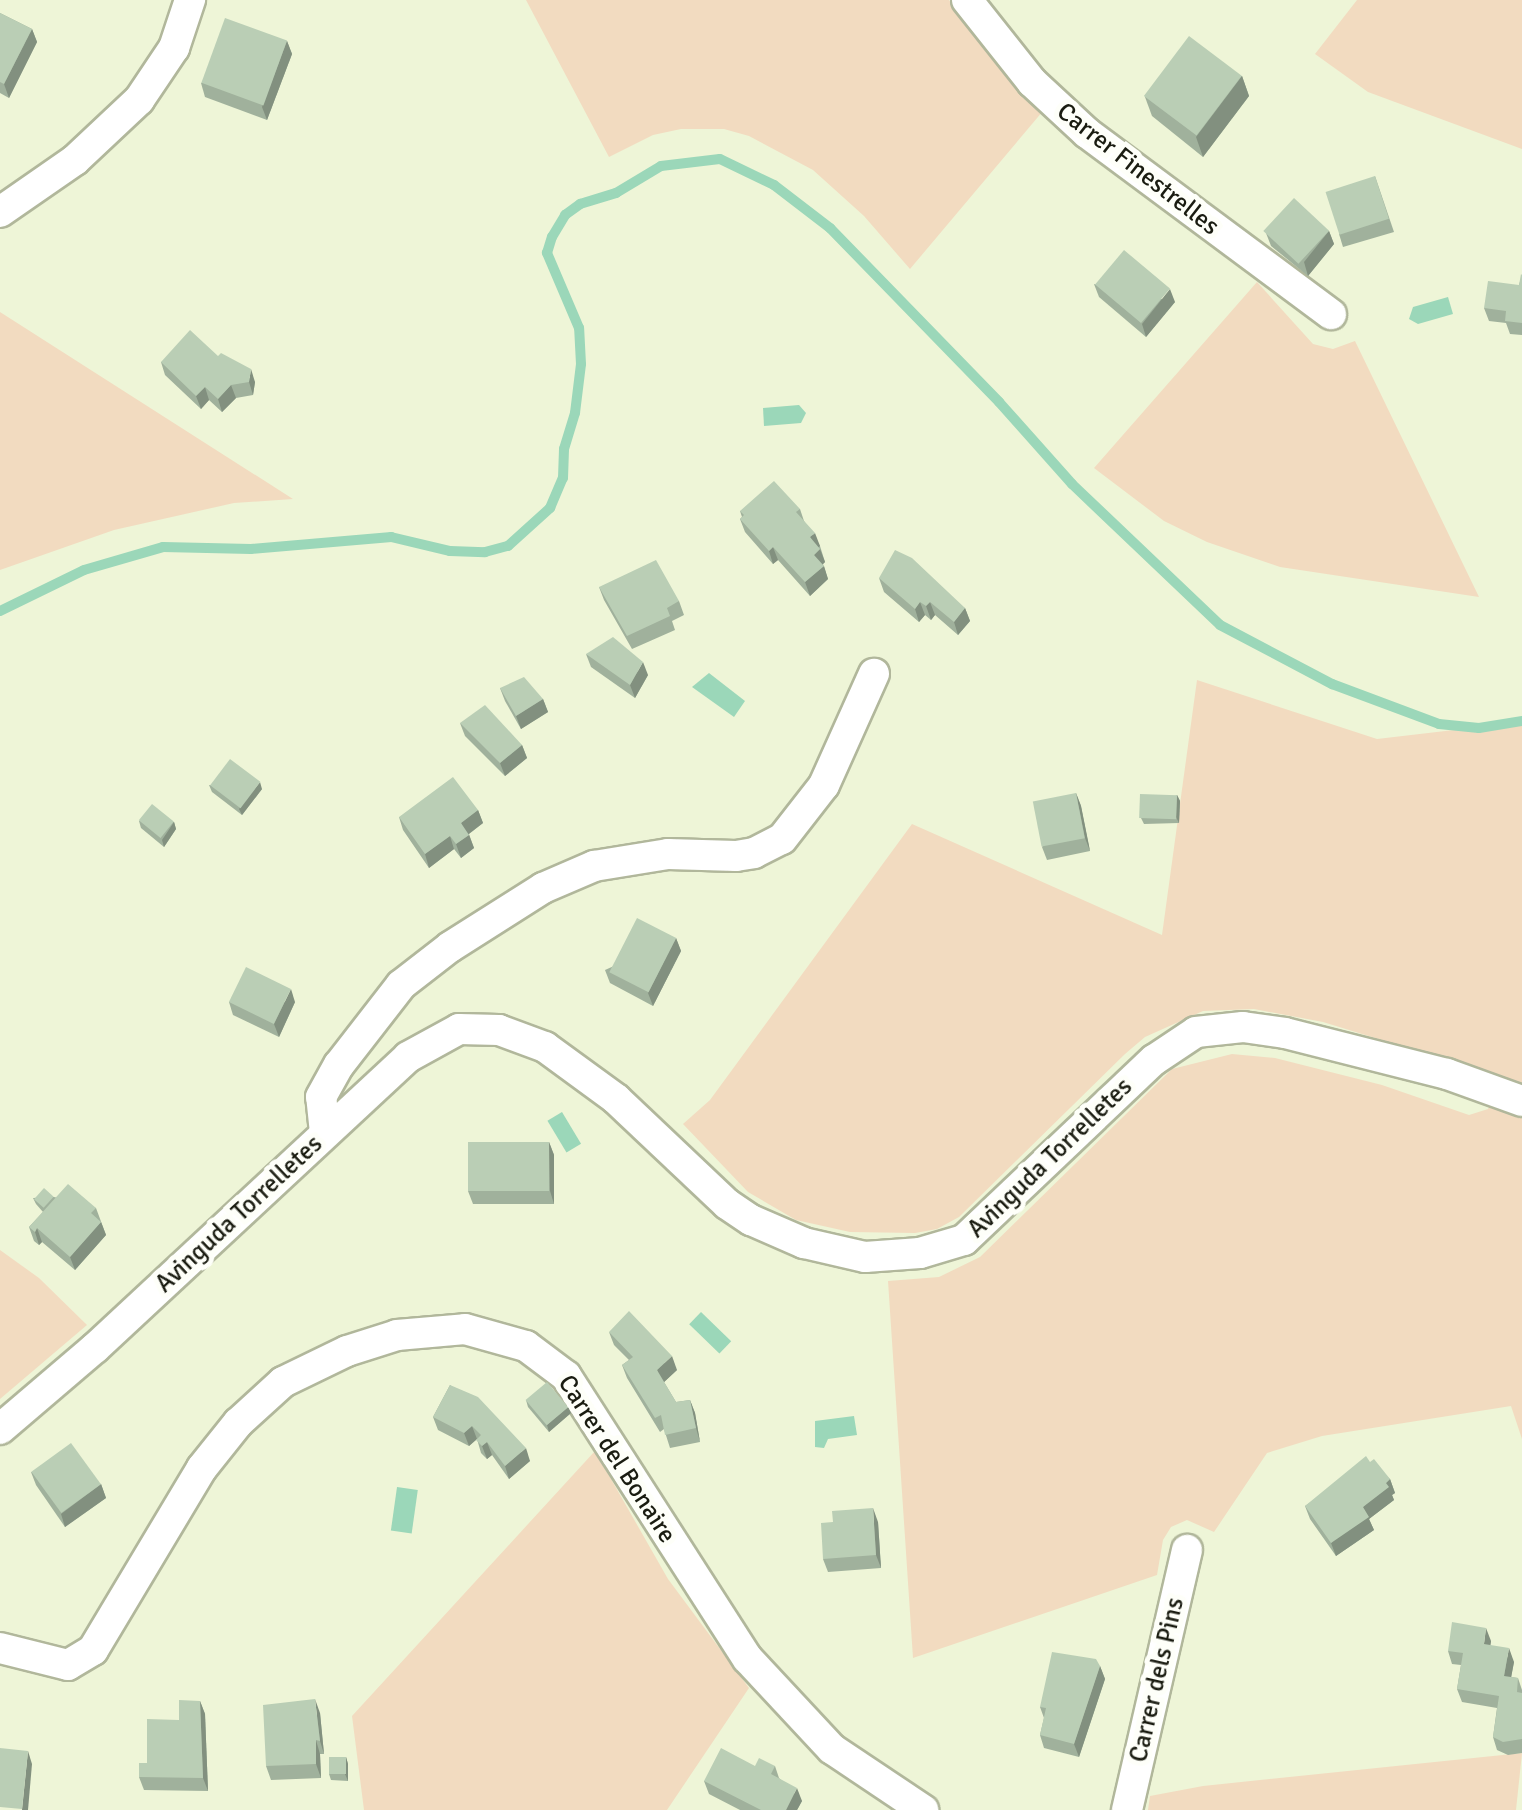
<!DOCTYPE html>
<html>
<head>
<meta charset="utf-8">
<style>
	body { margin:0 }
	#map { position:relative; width:1522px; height:1810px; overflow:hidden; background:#eef5d7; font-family:Signika,sans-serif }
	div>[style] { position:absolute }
	.green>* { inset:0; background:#f2dbc0 }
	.water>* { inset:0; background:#9bd7b9; transform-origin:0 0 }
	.stream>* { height:10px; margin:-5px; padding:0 5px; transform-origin:5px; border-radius:5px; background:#9bd7b9 }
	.roads { filter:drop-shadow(2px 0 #b1b79b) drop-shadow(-2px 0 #b1b79b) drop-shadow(0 2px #b1b79b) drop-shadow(0 -2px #b1b79b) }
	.street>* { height:30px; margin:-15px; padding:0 15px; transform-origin:15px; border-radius:15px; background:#fff }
	.wall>* { inset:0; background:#a0b19c }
	.shaded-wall>* { inset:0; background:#82907f }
	.building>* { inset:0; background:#baceb5; transform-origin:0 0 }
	span { translate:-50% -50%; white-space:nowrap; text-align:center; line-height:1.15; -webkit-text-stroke:10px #fefff9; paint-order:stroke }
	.street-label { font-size:25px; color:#1a1c11 }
</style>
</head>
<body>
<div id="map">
	<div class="green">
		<div style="clip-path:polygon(526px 0,949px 0,983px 47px,1043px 111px,910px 269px,864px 216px,813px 170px,749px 136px,724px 129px,681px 129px,653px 135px,609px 157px)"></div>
		<div style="clip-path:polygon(1357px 0,1522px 0,1522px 149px,1368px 92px,1315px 54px)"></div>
		<div style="clip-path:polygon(1257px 282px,1313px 344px,1333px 349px,1355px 341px,1479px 597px,1280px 567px,1207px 542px,1164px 521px,1094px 468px)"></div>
		<div style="clip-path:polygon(0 312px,293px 499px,234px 503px,114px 530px,0 570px)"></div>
		<div style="clip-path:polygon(1197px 680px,1377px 739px,1522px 722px,1522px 1439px,1511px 1406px,1322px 1436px,1267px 1453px,1214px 1532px,1187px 1520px,1171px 1527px,1163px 1540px,1157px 1575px,913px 1658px,888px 1281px,939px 1277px,980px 1257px,1172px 1069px,1232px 1054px,1275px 1058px,1382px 1085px,1469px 1115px,1488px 1109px,1502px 1077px,1323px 1022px,1254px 1009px,1203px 1011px,1145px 1037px,1125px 1054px,959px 1217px,937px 1229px,915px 1233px,850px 1232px,796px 1220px,748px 1192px,683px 1124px,710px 1100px,912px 824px,1162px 935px)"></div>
		<div style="clip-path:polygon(0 1250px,39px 1278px,87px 1325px,0 1399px)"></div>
		<div style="clip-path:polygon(595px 1451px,668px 1579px,749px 1688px,667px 1810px,364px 1810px,352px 1716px)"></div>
		<div style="clip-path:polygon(1522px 1753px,1516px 1810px,1148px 1810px,1150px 1796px,1203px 1786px)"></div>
	</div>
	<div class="water">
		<div style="clip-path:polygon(1448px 297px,1453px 314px,1418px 324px,1409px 319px,1413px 307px)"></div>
		<div style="clip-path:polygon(799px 405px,806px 413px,801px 423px,764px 426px,763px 408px)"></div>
		<div style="clip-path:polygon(709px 673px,745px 701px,734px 717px,692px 687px)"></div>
		<div style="left:562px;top:1112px;width:37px;height:17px;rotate:59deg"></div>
		<div style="left:701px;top:1312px;width:42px;height:17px;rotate:44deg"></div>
		<div style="clip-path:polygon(854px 1416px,857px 1435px,828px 1439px,824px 1448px,815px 1447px,815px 1421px)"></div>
		<div style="left:397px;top:1487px;width:21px;height:44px;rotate:8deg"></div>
	</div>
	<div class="stream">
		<div style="left:0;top:611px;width:93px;rotate:-26deg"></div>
		<div style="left:84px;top:570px;width:82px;rotate:-16.2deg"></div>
		<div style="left:163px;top:547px;width:88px;rotate:1.3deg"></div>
		<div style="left:251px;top:549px;width:141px;rotate:-4.9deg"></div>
		<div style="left:391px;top:537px;width:61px;rotate:13.3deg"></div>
		<div style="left:450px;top:551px;width:35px;rotate:2deg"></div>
		<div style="left:485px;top:552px;width:24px;rotate:-15deg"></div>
		<div style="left:508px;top:546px;width:57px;rotate:-42.1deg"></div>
		<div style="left:550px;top:508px;width:33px;rotate:-67deg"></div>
		<div style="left:563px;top:478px;width:29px;rotate:-88deg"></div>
		<div style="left:564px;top:449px;width:38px;rotate:-73deg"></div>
		<div style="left:575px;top:413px;width:49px;rotate:-83deg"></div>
		<div style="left:581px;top:364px;width:36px;rotate:-93deg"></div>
		<div style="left:579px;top:328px;width:82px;rotate:-113.1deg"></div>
		<div style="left:547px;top:253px;width:17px;rotate:-73deg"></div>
		<div style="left:552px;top:237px;width:26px;rotate:-59deg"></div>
		<div style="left:565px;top:215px;width:19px;rotate:-36deg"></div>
		<div style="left:580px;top:204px;width:38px;rotate:-17deg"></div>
		<div style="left:616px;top:193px;width:52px;rotate:-31deg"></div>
		<div style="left:661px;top:166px;width:59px;rotate:-6.8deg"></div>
		<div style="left:720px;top:159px;width:60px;rotate:25.7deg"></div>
		<div style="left:774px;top:185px;width:71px;rotate:37.5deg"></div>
		<div style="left:830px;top:228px;width:243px;rotate:45.8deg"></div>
		<div style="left:999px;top:402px;width:110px;rotate:48.3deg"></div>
		<div style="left:1072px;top:484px;width:204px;rotate:43.6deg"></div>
		<div style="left:1220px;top:625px;width:127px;rotate:27.8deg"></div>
		<div style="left:1332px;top:684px;width:114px;rotate:20.5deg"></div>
		<div style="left:1439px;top:724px;width:40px;rotate:5.7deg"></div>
		<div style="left:1479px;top:728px;width:44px;rotate:-9.2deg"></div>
	</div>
	<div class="roads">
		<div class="street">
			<div style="left:967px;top:0;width:105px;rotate:51.6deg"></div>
			<div style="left:1032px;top:82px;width:75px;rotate:42.8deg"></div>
			<div style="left:1087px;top:133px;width:304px;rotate:36.6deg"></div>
			<div style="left:0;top:212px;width:91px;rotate:-34.7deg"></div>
			<div style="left:75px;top:160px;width:88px;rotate:-43.2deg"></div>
			<div style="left:139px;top:100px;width:63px;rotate:-56.1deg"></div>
			<div style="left:174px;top:48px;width:51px;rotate:-71.6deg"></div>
			<div style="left:325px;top:1133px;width:36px;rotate:-96deg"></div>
			<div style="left:321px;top:1097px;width:37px;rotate:-61deg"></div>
			<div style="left:339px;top:1065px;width:101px;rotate:-52.2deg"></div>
			<div style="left:401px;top:985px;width:62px;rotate:-37.8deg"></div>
			<div style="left:450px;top:947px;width:110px;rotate:-32.4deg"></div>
			<div style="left:543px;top:888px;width:56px;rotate:-23.3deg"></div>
			<div style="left:594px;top:866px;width:75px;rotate:-9.2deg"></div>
			<div style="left:668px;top:854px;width:68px;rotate:1.7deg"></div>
			<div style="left:736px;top:856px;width:18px;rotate:-9deg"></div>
			<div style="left:754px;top:853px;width:31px;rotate:-27deg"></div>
			<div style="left:782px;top:839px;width:68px;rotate:-52.1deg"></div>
			<div style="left:824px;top:785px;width:122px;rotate:-65.8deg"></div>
			<div style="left:0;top:1429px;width:125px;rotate:-40.5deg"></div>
			<div style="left:95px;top:1348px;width:427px;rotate:-42.9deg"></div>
			<div style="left:408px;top:1057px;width:58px;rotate:-28.8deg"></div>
			<div style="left:459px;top:1029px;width:40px;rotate:1.4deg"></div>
			<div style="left:499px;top:1030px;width:49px;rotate:20.3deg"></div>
			<div style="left:545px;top:1047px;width:88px;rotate:36.2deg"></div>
			<div style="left:616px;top:1099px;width:153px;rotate:43.4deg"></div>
			<div style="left:727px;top:1204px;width:29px;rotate:34deg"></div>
			<div style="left:751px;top:1220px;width:58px;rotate:23.5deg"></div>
			<div style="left:804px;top:1243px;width:63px;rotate:12.9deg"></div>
			<div style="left:865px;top:1257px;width:55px;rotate:-4.2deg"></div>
			<div style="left:920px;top:1253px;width:46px;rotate:-16.5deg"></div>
			<div style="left:964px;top:1240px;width:262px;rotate:-43.5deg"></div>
			<div style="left:1154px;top:1060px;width:50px;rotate:-33.7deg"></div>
			<div style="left:1196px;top:1032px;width:47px;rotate:-6.1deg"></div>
			<div style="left:1243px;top:1027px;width:42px;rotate:8.1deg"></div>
			<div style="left:1285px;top:1033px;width:167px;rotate:14.2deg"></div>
			<div style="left:1447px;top:1074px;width:80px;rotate:19.8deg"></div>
			<div style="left:0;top:1648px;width:70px;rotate:14deg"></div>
			<div style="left:68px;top:1665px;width:29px;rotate:-31deg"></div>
			<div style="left:93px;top:1650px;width:212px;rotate:-59.1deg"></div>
			<div style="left:202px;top:1468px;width:58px;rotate:-51.3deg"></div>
			<div style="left:238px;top:1423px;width:61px;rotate:-42.3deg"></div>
			<div style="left:283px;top:1382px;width:71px;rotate:-25.8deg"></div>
			<div style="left:347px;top:1351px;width:52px;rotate:-17.7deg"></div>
			<div style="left:397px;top:1335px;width:68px;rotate:-5deg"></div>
			<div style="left:465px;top:1329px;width:63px;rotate:15.6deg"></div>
			<div style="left:526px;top:1346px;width:50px;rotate:36.9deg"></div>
			<div style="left:566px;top:1376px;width:336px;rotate:57.3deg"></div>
			<div style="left:748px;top:1659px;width:123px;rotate:47deg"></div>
			<div style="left:832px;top:1749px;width:110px;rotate:33.8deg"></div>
			<div style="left:1127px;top:1810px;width:267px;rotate:-77deg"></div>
		</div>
	</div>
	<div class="wall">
		<div style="clip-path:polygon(0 13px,32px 29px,37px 42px,9px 98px,0 93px)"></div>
		<div style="clip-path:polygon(287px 41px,292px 54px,267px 120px,205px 97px,201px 83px)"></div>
		<div style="clip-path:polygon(1242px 76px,1249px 96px,1203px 157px,1152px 116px,1145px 97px)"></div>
		<div style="clip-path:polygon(1375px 176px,1394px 232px,1343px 247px,1339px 234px)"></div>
		<div style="clip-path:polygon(1329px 231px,1334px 244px,1308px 276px,1271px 246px,1266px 233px)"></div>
		<div style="clip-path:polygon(1522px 275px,1522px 335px,1510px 334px,1506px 323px,1489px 321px,1484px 308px,1519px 285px)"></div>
		<div style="clip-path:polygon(1094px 284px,1175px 302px,1146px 337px,1099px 297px)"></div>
		<div style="clip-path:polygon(218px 356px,255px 382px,253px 395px,236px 398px,222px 412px,209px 400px,201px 409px,165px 375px,161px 362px)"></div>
		<div style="clip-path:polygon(800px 509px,804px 521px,820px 546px,825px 562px,823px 564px,828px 579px,810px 596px,778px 560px,773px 564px,745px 532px,740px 519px,742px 517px,740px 511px)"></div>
		<div style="clip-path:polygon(879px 578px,965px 608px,970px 621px,958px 635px,935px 615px,931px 620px,925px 615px,919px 622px,884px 592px)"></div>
		<div style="clip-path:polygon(599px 587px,679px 601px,684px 615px,672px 621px,675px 630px,632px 649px,604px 600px)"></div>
		<div style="clip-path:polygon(586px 654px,648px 675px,635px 698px,591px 667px)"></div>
		<div style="clip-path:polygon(500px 688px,543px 699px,548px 712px,521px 729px,505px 701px)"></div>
		<div style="clip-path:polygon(460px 723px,522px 745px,527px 758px,505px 776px,465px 736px)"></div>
		<div style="clip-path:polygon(209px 785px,262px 789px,242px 815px,212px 792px)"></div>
		<div style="clip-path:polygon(1076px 793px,1081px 806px,1090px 851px,1047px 860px,1042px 847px)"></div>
		<div style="clip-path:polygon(1177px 795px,1180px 801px,1179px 823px,1144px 824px,1141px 818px)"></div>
		<div style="clip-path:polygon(478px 810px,483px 823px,469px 834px,474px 848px,461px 858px,454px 849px,429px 868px,403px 830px,399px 817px)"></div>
		<div style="clip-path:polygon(139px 821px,174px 822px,176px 829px,164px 847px,141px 828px)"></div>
		<div style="clip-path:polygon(676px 938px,681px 951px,653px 1006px,610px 983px,605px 970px)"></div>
		<div style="clip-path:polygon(229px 1002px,295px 1002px,279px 1037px,233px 1015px)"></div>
		<div style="clip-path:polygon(549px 1142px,554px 1155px,554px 1204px,473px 1204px,468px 1191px)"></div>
		<div style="clip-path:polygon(54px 1197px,96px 1208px,106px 1235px,75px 1270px,42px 1242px,39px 1245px,34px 1241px,29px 1227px,43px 1212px,36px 1204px,33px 1198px)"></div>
		<div style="clip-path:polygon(609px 1332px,677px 1370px,664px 1382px,676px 1402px,690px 1400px,695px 1413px,700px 1442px,670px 1448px,664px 1429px,660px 1432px,627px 1378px,622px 1365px,629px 1360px,614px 1345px)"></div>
		<div style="clip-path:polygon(450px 1385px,530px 1461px,509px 1479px,492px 1455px,487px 1459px,481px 1453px,477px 1439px,469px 1446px,438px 1430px,433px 1417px)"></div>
		<div style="clip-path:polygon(526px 1400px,568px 1407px,571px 1413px,549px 1432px,528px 1407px)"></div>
		<div style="clip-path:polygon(1370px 1462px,1390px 1479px,1395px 1493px,1392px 1495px,1394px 1500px,1369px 1519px,1374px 1530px,1336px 1556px,1310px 1519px,1305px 1506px)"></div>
		<div style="clip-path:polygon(31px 1472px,101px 1484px,106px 1498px,65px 1527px,36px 1485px)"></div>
		<div style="clip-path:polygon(878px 1522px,881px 1568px,828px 1572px,823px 1559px)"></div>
		<div style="clip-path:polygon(1491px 1641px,1490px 1645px,1514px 1662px,1511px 1677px,1518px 1678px,1522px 1690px,1522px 1753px,1508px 1755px,1497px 1750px,1493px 1737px,1497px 1708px,1462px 1702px,1457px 1689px,1461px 1665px,1452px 1664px,1448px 1651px)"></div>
		<div style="clip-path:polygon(1100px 1666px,1105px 1679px,1079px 1757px,1044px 1748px,1040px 1735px,1044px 1718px,1040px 1707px)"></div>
		<div style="clip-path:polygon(200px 1701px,205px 1714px,208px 1791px,144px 1790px,139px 1777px,147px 1763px,179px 1720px)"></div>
		<div style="clip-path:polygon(320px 1713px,324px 1754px,320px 1754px,321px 1778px,271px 1780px,266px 1766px)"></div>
		<div style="clip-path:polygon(346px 1757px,348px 1764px,348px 1781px,331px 1780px,329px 1774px)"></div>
		<div style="clip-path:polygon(755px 1766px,775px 1766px,779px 1778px,802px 1801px,797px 1810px,740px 1810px,709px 1794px,704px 1781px)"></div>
	</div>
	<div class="shaded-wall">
		<div style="clip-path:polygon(32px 29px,37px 42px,9px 98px,4px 84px)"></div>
		<div style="clip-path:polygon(287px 41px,292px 54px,267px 120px,262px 107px)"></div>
		<div style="clip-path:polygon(1242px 76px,1249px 96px,1203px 157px,1196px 137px)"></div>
		<div style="clip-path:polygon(1329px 231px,1334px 244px,1308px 276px,1304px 262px)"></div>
		<div style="clip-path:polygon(1170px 289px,1175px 302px,1146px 337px,1142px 324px)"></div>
		<div style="clip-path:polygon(251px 369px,255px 382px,253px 395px,249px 382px)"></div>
		<div style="clip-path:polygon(231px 385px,236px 398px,222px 412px,218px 399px)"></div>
		<div style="clip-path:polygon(205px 387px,209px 400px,201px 409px,196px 396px)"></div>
		<div style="clip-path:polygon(815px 533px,820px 546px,815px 550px,810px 537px)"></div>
		<div style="clip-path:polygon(773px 547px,778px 560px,773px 564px,769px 551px)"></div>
		<div style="clip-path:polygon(820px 549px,825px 562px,819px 568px,814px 555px)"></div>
		<div style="clip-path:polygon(824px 566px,828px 579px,810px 596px,805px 582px)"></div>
		<div style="clip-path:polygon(920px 602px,925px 615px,919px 622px,915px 609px)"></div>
		<div style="clip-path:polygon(930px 602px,935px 615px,931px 620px,926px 606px)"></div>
		<div style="clip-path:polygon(965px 608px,970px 621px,958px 635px,954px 622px)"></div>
		<div style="clip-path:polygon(643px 662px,648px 675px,635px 698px,630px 685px)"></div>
		<div style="clip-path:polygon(543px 699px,548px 712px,521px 729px,516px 716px)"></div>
		<div style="clip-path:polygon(522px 745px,527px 758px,505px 776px,500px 763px)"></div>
		<div style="clip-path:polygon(260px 782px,262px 789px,242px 815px,239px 809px)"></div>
		<div style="clip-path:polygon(1076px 793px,1081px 806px,1090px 851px,1085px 838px)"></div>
		<div style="clip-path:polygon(1177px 795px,1180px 801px,1179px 823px,1176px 817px)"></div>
		<div style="clip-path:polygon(478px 810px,483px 823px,466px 836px,461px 823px)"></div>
		<div style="clip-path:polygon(174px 822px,176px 829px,164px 847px,162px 840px)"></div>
		<div style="clip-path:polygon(469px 835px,474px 848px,461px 858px,456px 844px)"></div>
		<div style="clip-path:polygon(450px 836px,454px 849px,429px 868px,425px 854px)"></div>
		<div style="clip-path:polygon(676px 938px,681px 951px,653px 1006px,648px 993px)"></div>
		<div style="clip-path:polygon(291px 989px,295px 1002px,279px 1037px,274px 1024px)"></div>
		<div style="clip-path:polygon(549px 1142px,554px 1155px,554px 1204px,550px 1191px)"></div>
		<div style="clip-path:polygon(101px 1222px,106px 1235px,75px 1270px,70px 1257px)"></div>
		<div style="clip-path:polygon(37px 1228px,42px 1242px,39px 1245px,35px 1232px)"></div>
		<div style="clip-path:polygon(672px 1356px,677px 1370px,662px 1384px,657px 1370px)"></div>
		<div style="clip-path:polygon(690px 1400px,695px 1413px,700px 1442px,696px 1428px)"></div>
		<div style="clip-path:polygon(568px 1407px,571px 1413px,549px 1432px,547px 1425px)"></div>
		<div style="clip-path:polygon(472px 1426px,477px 1439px,469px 1446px,464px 1433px)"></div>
		<div style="clip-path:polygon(487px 1442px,492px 1455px,487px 1459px,482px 1446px)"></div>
		<div style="clip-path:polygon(526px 1448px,530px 1461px,509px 1479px,505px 1466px)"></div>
		<div style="clip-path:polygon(1390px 1479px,1395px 1493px,1392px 1495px,1394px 1500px,1369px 1519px,1374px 1530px,1336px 1556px,1331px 1543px,1363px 1507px)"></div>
		<div style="clip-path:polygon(101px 1484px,106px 1498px,65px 1527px,61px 1514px)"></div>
		<div style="clip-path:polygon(873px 1508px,878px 1522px,881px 1568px,876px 1555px)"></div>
		<div style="clip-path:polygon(1486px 1628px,1491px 1641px,1489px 1658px,1484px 1644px)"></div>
		<div style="clip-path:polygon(1509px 1648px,1514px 1662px,1509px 1689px,1504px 1676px)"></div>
		<div style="clip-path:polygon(1100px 1666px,1105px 1679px,1079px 1757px,1074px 1744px)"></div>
		<div style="clip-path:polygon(315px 1699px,320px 1713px,324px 1754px,320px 1741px)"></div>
		<div style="clip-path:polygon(200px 1701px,205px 1714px,208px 1791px,203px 1778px)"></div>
		<div style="clip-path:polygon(316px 1740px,320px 1754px,321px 1778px,316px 1764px)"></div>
		<div style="clip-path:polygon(28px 1751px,32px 1764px,28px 1810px,22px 1810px)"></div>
		<div style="clip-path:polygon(346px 1757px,348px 1764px,348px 1781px,345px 1774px)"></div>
		<div style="clip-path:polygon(797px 1788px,802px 1801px,797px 1810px,786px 1810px)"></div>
	</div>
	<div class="building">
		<div style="clip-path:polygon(0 13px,32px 29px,4px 84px,0 82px)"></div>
		<div style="left:225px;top:18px;width:66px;height:69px;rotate:20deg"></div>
		<div style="left:1189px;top:36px;width:66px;height:75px;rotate:37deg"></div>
		<div style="left:1375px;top:176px;width:45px;height:52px;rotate:72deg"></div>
		<div style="left:1294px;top:198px;width:48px;height:45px;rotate:43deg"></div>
		<div style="left:1124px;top:250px;width:60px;height:45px;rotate:40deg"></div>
		<div style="clip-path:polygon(1521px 274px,1522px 275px,1522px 323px,1505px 321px,1506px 311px,1484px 308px,1488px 281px,1519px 285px)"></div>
		<div style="clip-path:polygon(190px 330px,218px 356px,221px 353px,251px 369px,249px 382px,231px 385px,218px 399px,205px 387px,196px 396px,161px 362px)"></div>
		<div style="clip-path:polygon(774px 481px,800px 509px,796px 512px,815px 533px,810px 537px,820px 549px,814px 555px,824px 566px,805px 582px,773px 547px,769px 551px,740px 519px,744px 515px,740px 511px)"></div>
		<div style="clip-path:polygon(895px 550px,912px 558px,965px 608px,954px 622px,930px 602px,926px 606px,920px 602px,915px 609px,879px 578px)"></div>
		<div style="clip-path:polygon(656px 560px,679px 601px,667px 608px,670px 616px,627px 636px,599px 587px)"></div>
		<div style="clip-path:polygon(613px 637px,643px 662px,630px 685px,586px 654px)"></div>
		<div style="clip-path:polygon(524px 677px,543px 699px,516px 716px,500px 688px)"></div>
		<div style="clip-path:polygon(485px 705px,522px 745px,500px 763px,460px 723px)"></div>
		<div style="left:230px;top:759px;width:38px;height:33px;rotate:37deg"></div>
		<div style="clip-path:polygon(453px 777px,478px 810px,461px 823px,469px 835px,456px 844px,450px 836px,425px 854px,399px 817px)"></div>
		<div style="left:1076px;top:793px;width:46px;height:44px;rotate:79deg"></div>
		<div style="left:1140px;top:794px;width:37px;height:24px;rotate:2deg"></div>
		<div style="left:152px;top:804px;width:28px;height:21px;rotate:39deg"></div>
		<div style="left:637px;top:918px;width:44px;height:61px;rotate:27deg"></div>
		<div style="left:246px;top:967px;width:50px;height:39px;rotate:26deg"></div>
		<div style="left:468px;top:1142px;width:81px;height:49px"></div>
		<div style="clip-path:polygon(68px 1184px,96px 1208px,91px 1213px,101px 1222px,70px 1257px,37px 1228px,35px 1232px,29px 1227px)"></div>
		<div style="left:44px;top:1188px;width:13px;height:15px;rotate:42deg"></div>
		<div style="clip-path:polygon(629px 1311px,672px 1356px,657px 1370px,676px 1402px,690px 1400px,696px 1428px,665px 1435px,661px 1415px,655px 1418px,622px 1365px,633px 1357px,609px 1332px)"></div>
		<div style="left:547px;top:1382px;width:33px;height:28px;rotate:50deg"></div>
		<div style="clip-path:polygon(450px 1385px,478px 1397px,526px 1448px,505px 1466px,487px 1442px,482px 1446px,476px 1440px,481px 1435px,472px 1426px,464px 1433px,433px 1417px)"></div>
		<div style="left:71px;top:1443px;width:51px;height:49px;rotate:54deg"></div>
		<div style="clip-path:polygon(1366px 1456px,1370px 1462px,1374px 1459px,1390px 1479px,1386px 1483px,1389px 1487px,1363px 1507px,1369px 1517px,1331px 1543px,1305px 1506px)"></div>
		<div style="clip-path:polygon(873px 1508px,876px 1555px,823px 1559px,821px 1523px,833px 1522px,832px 1511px)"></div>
		<div style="clip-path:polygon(1452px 1622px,1486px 1628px,1484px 1644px,1509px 1648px,1504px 1676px,1518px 1678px,1517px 1692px,1522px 1693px,1522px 1739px,1503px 1742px,1493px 1737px,1499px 1696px,1457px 1689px,1463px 1653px,1448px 1651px)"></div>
		<div style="clip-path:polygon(1052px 1652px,1096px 1659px,1100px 1666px,1074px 1744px,1040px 1735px,1046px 1708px,1040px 1707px)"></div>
		<div style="clip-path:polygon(315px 1699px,320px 1741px,316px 1740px,316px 1764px,266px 1766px,263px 1705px)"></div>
		<div style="clip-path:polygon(179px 1700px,200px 1701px,203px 1778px,139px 1777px,139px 1763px,147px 1763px,147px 1719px,179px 1720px)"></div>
		<div style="clip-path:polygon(0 1748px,28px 1751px,22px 1809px,0 1807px)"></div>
		<div style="clip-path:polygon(721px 1748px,755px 1766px,759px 1758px,775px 1766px,771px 1774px,797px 1788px,786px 1810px,761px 1810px,704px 1781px)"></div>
		<div style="left:329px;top:1757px;width:17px;height:17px"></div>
	</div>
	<div class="street-label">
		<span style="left:1138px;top:169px;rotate:38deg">Carrer Finestrelles</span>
		<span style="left:1050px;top:1158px;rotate:-44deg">Avinguda Torrelletes</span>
		<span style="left:239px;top:1214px;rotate:-43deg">Avinguda Torrelletes</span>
		<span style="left:617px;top:1459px;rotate:57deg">Carrer del Bonaire</span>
		<span style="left:1157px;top:1680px;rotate:-77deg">Carrer dels Pins</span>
	</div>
</div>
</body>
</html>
